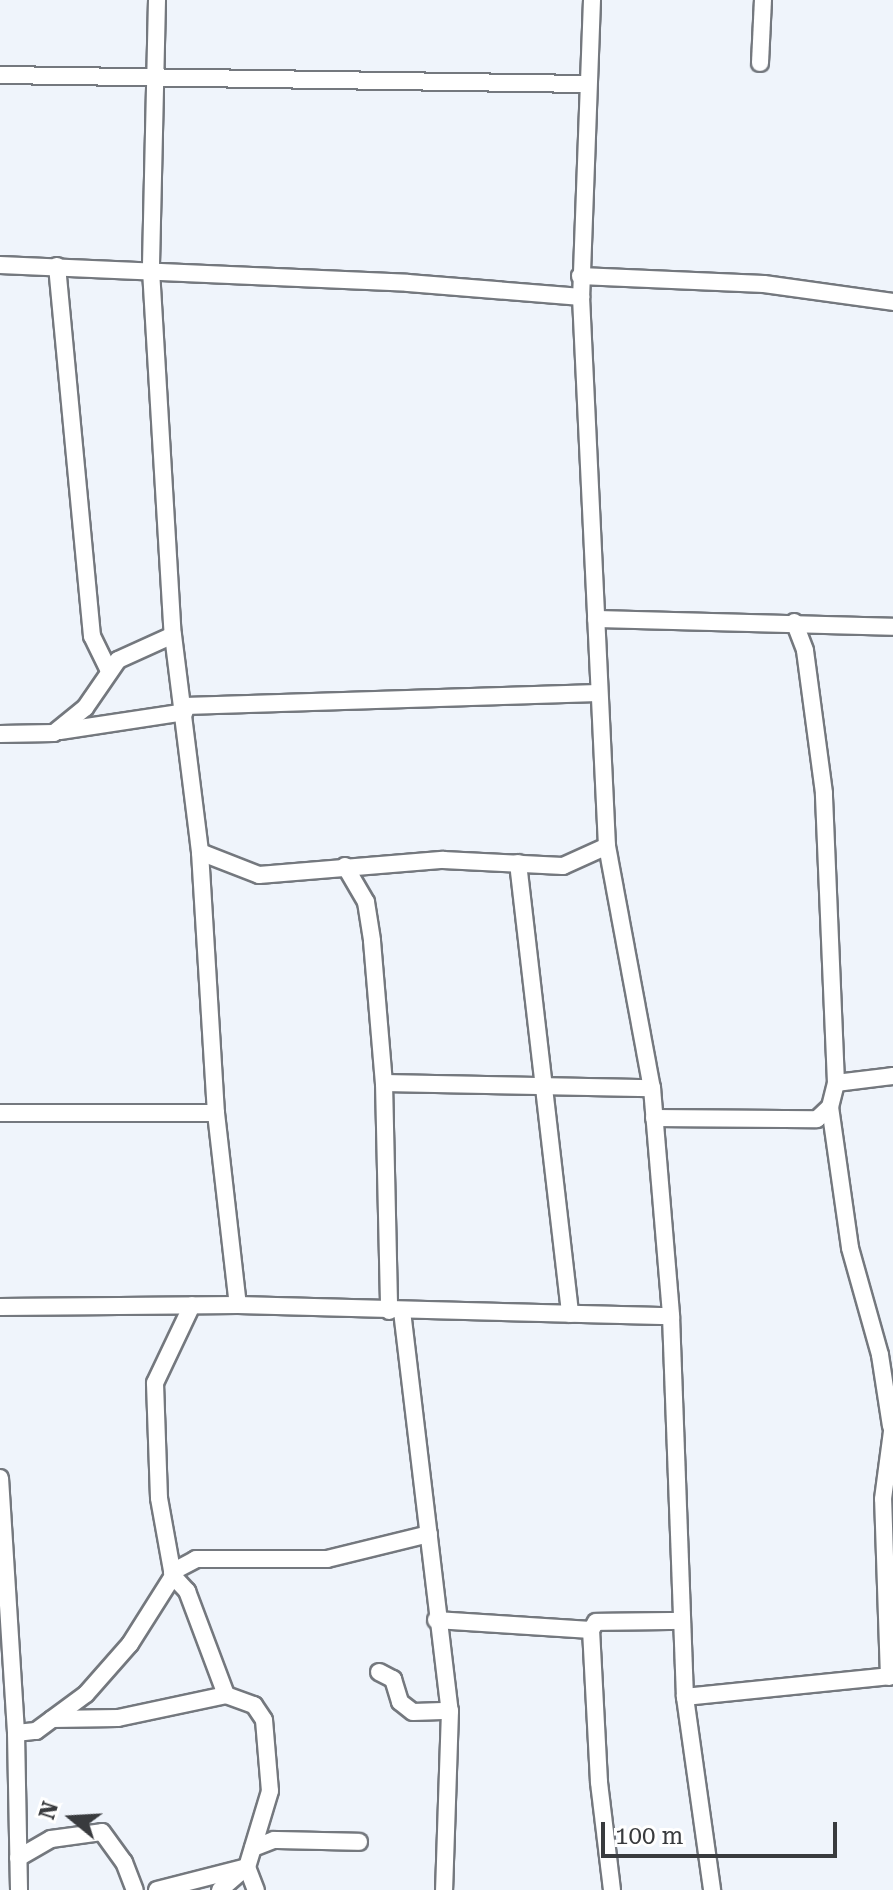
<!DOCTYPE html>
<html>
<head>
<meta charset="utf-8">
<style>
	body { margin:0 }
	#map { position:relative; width:893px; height:1890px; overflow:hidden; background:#eff4fb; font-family:"Roboto Serif",serif }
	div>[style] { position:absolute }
	.roads { filter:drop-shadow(2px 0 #74787e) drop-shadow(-2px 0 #74787e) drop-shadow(0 2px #74787e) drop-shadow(0 -2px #74787e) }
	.street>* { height:16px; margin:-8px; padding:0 8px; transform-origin:8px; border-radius:8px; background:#fff }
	span { translate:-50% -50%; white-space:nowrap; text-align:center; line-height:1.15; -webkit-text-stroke:6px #fff; paint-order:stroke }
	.north { position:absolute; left:32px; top:1778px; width:80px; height:80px; -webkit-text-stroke:6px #fff; paint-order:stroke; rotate:288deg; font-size:22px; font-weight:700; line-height:32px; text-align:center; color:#393b3e }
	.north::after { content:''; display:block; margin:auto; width:28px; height:36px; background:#393b3e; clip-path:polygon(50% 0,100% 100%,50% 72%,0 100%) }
	.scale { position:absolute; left:601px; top:1822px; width:236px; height:36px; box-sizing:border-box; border:4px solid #393b3e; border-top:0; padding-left:10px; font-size:24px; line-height:28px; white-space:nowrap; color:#393b3e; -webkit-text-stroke:6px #fff; paint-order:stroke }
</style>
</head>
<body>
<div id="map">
	<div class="roads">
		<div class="street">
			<div style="left:157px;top:0;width:270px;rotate:91.3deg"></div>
			<div style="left:151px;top:270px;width:366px;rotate:86.6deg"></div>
			<div style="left:173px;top:635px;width:219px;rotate:82.9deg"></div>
			<div style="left:200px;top:852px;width:261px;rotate:86.5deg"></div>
			<div style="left:216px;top:1113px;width:193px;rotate:83.5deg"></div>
			<div style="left:592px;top:0;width:297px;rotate:92.1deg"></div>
			<div style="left:581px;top:297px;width:550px;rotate:87.29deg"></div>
			<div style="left:607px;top:846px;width:246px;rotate:79.5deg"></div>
			<div style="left:652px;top:1088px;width:229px;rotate:85.2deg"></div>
			<div style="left:671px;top:1316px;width:381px;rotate:87.9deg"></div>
			<div style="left:685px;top:1697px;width:195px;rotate:82deg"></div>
			<div style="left:760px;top:63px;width:63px;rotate:-87.3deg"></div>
			<div style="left:0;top:75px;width:585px;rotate:0.88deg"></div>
			<div style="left:0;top:265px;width:408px;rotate:2.5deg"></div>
			<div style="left:408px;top:283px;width:174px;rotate:4.6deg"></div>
			<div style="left:57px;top:266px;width:372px;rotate:84.6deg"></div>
			<div style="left:92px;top:636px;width:37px;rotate:64deg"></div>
			<div style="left:580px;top:276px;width:184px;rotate:2.5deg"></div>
			<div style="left:764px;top:284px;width:130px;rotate:7.9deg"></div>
			<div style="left:596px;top:619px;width:297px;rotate:1.5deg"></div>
			<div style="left:185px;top:706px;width:413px;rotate:-1.8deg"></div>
			<div style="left:60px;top:731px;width:126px;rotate:-8.6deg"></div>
			<div style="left:0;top:734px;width:54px;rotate:-1.1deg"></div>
			<div style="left:54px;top:733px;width:40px;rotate:-39deg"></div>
			<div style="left:85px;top:708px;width:58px;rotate:-55.5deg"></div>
			<div style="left:118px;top:660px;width:60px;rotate:-24.4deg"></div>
			<div style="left:200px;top:852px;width:63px;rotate:21.3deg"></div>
			<div style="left:259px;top:875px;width:185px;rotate:-4.7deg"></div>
			<div style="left:443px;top:860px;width:120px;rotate:2.9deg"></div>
			<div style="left:563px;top:866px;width:48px;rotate:-24.4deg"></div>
			<div style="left:518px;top:863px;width:454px;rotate:83.4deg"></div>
			<div style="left:345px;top:866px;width:42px;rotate:59.7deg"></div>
			<div style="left:366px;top:902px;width:39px;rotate:81deg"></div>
			<div style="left:372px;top:941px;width:143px;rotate:85.2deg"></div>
			<div style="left:384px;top:1083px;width:228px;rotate:88.7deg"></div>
			<div style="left:384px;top:1083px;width:268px;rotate:1.1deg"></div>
			<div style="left:836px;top:1083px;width:57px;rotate:-7deg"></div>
			<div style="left:830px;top:1107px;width:142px;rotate:81.9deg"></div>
			<div style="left:850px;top:1248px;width:111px;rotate:74.3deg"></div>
			<div style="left:880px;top:1355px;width:72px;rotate:81.2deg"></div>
			<div style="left:0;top:1113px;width:216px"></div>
			<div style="left:654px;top:1118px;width:163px;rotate:0.4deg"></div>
			<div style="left:817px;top:1119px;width:18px;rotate:-43deg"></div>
			<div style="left:830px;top:1107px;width:25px;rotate:-76deg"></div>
			<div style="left:836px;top:1083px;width:290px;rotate:-92.4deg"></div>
			<div style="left:824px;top:793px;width:144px;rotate:-97.6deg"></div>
			<div style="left:805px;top:650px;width:30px;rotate:-111deg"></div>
			<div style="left:0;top:1307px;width:238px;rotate:-0.5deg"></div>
			<div style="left:238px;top:1305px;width:433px;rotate:1.5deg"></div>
			<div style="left:402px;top:1311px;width:403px;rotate:83.2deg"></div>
			<div style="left:450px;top:1711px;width:179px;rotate:91.9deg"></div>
			<div style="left:0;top:1478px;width:256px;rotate:86.4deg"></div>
			<div style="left:16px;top:1733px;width:157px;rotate:88.9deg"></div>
			<div style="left:172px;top:1572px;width:27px;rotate:-28deg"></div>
			<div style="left:196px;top:1559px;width:131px"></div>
			<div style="left:327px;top:1559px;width:105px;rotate:-13.8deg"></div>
			<div style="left:173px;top:1576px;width:21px;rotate:47deg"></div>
			<div style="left:187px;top:1591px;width:111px;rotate:69.4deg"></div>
			<div style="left:226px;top:1695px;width:30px;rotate:20deg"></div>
			<div style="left:254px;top:1705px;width:18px;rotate:56deg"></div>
			<div style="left:264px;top:1720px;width:71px;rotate:85.2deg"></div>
			<div style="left:270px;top:1791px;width:79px;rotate:106.8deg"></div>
			<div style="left:247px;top:1867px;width:25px;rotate:69deg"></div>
			<div style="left:436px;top:1620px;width:155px;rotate:3.7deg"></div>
			<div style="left:379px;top:1672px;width:16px;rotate:27deg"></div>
			<div style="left:393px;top:1679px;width:24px;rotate:73deg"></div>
			<div style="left:400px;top:1702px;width:16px;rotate:38deg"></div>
			<div style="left:413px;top:1712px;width:37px;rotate:-2deg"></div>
			<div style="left:889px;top:1677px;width:178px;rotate:-91.9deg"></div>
			<div style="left:883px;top:1499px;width:76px;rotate:-82.4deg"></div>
			<div style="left:685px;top:1697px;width:209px;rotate:-5.8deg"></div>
			<div style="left:52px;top:1719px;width:66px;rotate:-0.9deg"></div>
			<div style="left:118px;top:1718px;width:110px;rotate:-12deg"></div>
			<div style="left:16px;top:1733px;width:20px;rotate:-6deg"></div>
			<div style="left:36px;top:1731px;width:62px;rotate:-36.5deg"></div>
			<div style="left:86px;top:1694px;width:67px;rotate:-48.7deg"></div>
			<div style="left:130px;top:1644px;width:80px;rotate:-57.7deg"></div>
			<div style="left:173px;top:1576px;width:79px;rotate:-100.2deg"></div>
			<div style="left:159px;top:1498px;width:115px;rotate:-92deg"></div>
			<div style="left:155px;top:1383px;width:86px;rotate:-64.6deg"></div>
			<div style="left:253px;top:1848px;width:22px;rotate:-21deg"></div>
			<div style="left:274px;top:1840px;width:85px;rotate:1.3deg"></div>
			<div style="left:18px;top:1858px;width:38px;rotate:-30deg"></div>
			<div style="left:51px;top:1839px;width:51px;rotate:-7.8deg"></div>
			<div style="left:102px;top:1832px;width:37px;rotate:54deg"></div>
			<div style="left:124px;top:1862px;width:30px;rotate:69deg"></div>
			<div style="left:157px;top:1890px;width:93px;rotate:-14.3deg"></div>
			<div style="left:220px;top:1890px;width:30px;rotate:-41deg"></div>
			<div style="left:612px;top:1890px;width:109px;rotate:-96.9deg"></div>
			<div style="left:599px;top:1782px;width:152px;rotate:-93deg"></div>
			<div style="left:591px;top:1630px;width:9px;rotate:-58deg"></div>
			<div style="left:596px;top:1622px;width:86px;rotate:-0.7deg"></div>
		</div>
	</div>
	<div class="north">N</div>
	<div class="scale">100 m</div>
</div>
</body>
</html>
